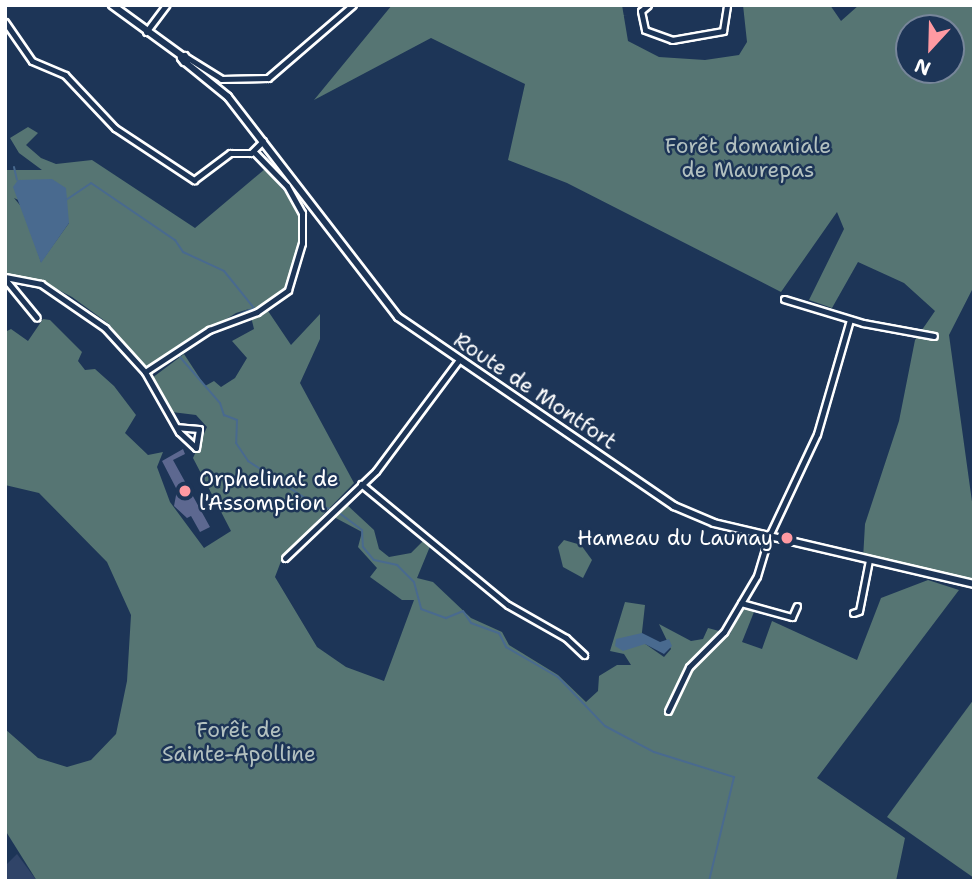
<!DOCTYPE html>
<html>
<head>
<meta charset="utf-8">
<style>
	body { margin:0 }
	#map { position:relative; width:979px; height:886px; overflow:hidden; background:#1d3557; font-family:"Shantell Sans",sans-serif }
	div>[style] { position:absolute }
	.built>* { inset:0; background:#304468 }
	.green>* { inset:0; background:#567573 }
	.water>* { inset:0; background:#496a8f }
	.stream>* { height:2px; margin:-1px; padding:0 1px; transform-origin:1px; border-radius:1px; background:#496a8f }
	.building>* { inset:0; background:#5d6890 }
	.roads { filter:drop-shadow(2px 0 #fff) drop-shadow(-2px 0 #fff) drop-shadow(0 2px #fff) drop-shadow(0 -2px #fff) }
	.minor>* { height:5px; margin:-2.5px; padding:0 2.5px; transform-origin:2.5px; border-radius:2.5px; background:#1d3557 }
	.tertiary>* { height:6px; margin:-3px; padding:0 3px; transform-origin:3px; border-radius:3px; background:#1d3557 }
	.dots>* { width:19px; height:19px; translate:-50% -50%; box-sizing:border-box; border:4px solid #1d3557; border-radius:50% }
	span { translate:-50% -50%; white-space:nowrap; text-align:center; line-height:1.15; -webkit-text-stroke:5px #1d3557; paint-order:stroke }
	.park-label { font-size:21px; color:#b3c1c0 }
	.street-label { font-size:21px; color:#fff }
	.poi-label { font-size:21px; color:#fff }
	.left { translate:0 -50%; text-align:left }
	.right { translate:-100% -50%; text-align:right }
	.frame { position:absolute; inset:0; border:7px solid #fff; pointer-events:none }
	.north { position:absolute; left:895px; top:14px; width:70px; height:70px; box-sizing:border-box; background:#1d3557; border:2px solid #77869a; border-radius:50%; rotate:202deg; font-size:19px; font-weight:700; line-height:28px; text-align:center; color:#fff }
	.north::after { content:''; display:block; margin:auto; width:24px; height:32px; background:#ff9aa2; clip-path:polygon(50% 0,100% 100%,50% 72%,0 100%) }
</style>
</head>
<body>
<div id="map">
	<div class="built">
		<div style="clip-path:polygon(17px 854px,37px 881px,5px 881px,5px 866px)"></div>
	</div>
	<div class="green">
		<div style="clip-path:polygon(evenodd,392px 5px,622px 5px,628px 41px,659px 57px,705px 60px,739px 55px,747px 42px,743px 5px,830px 5px,841px 21px,859px 5px,974px 5px,974px 286px,949px 335px,974px 516px,972px 581px,863px 559px,865px 524px,899px 421px,915px 340px,935px 311px,904px 283px,858px 262px,832px 308px,809px 300px,844px 229px,837px 212px,781px 292px,567px 183px,508px 160px,525px 84px,431px 38px,314px 100px,392px 5px,909px 28px,951px 28px,951px 70px,909px 70px,909px 28px)"></div>
		<div style="clip-path:polygon(evenodd,28px 127px,38px 133px,26px 145px,41px 158px,56px 164px,92px 160px,195px 228px,265px 169px,303px 213px,290px 292px,268px 311px,291px 345px,320px 314px,320px 339px,300px 383px,354px 483px,283px 556px,275px 577px,317px 647px,346px 667px,384px 681px,414px 600px,402px 600px,370px 577px,377px 568px,358px 547px,362px 532px,332px 516px,346px 504px,374px 530px,379px 549px,389px 557px,411px 553px,426px 538px,431px 544px,417px 578px,433px 582px,471px 618px,502px 632px,509px 645px,558px 675px,586px 702px,598px 691px,599px 676px,617px 665px,631px 665px,624px 654px,610px 651px,625px 602px,645px 605px,641px 641px,664px 657px,671px 649px,659px 624px,691px 641px,703px 639px,708px 628px,730px 634px,743px 607px,754px 612px,742px 642px,762px 649px,772px 621px,857px 660px,881px 598px,928px 580px,959px 590px,817px 778px,905px 838px,896px 881px,37px 881px,5px 830px,5px 729px,38px 758px,67px 767px,91px 760px,116px 734px,127px 681px,131px 615px,107px 562px,39px 493px,5px 485px,5px 332px,11px 329px,28px 341px,43px 319px,50px 320px,82px 352px,78px 361px,85px 370px,95px 369px,114px 386px,136px 415px,125px 433px,148px 455px,163px 452px,157px 467px,170px 502px,204px 548px,231px 531px,193px 458px,207px 427px,196px 415px,172px 412px,152px 378px,184px 354px,205px 386px,214px 381px,221px 387px,235px 378px,247px 358px,232px 341px,254px 329px,249px 309px,236px 313px,146px 370px,109px 324px,72px 297px,47px 284px,5px 275px,5px 170px,42px 170px,19px 153px,10px 138px,28px 127px,14px 198px,69px 223px,41px 262px,24px 210px,14px 198px)"></div>
		<div style="clip-path:polygon(564px 540px,581px 545px,592px 560px,583px 578px,563px 567px,558px 547px)"></div>
		<div style="clip-path:polygon(974px 699px,974px 878px,887px 817px)"></div>
	</div>
	<div class="water">
		<div style="clip-path:polygon(52px 179px,66px 188px,69px 223px,41px 263px,13px 187px,18px 180px)"></div>
		<div style="clip-path:polygon(642px 633px,660px 642px,669px 639px,672px 646px,664px 654px,645px 644px,623px 651px,615px 646px,616px 639px)"></div>
	</div>
	<div class="stream">
		<div style="left:14px;top:167px;width:13px;rotate:77deg"></div>
		<div style="left:66px;top:200px;width:30px;rotate:-34deg"></div>
		<div style="left:91px;top:183px;width:102px;rotate:34.2deg"></div>
		<div style="left:175px;top:240px;width:14px;rotate:56deg"></div>
		<div style="left:183px;top:252px;width:45px;rotate:24.9deg"></div>
		<div style="left:224px;top:271px;width:48px;rotate:51deg"></div>
		<div style="left:254px;top:308px;width:47px;rotate:156.2deg"></div>
		<div style="left:180px;top:357px;width:61px;rotate:49deg"></div>
		<div style="left:220px;top:403px;width:13px;rotate:72deg"></div>
		<div style="left:224px;top:415px;width:14px;rotate:21deg"></div>
		<div style="left:237px;top:420px;width:23px;rotate:92deg"></div>
		<div style="left:236px;top:443px;width:22px;rotate:56deg"></div>
		<div style="left:248px;top:461px;width:75px;rotate:33.1deg"></div>
		<div style="left:311px;top:502px;width:20px;rotate:20deg"></div>
		<div style="left:338px;top:512px;width:30px;rotate:37deg"></div>
		<div style="left:362px;top:530px;width:17px;rotate:87deg"></div>
		<div style="left:363px;top:547px;width:17px;rotate:50deg"></div>
		<div style="left:374px;top:560px;width:24px;rotate:12deg"></div>
		<div style="left:397px;top:565px;width:24px;rotate:45deg"></div>
		<div style="left:414px;top:582px;width:28px;rotate:75deg"></div>
		<div style="left:421px;top:609px;width:27px;rotate:20deg"></div>
		<div style="left:446px;top:618px;width:18px;rotate:-22deg"></div>
		<div style="left:463px;top:611px;width:14px;rotate:56deg"></div>
		<div style="left:471px;top:623px;width:30px;rotate:20deg"></div>
		<div style="left:499px;top:633px;width:16px;rotate:63deg"></div>
		<div style="left:506px;top:647px;width:60px;rotate:30deg"></div>
		<div style="left:558px;top:677px;width:68px;rotate:46.2deg"></div>
		<div style="left:605px;top:726px;width:55px;rotate:28deg"></div>
		<div style="left:654px;top:752px;width:84px;rotate:17.4deg"></div>
		<div style="left:734px;top:777px;width:107px;rotate:103.5deg"></div>
	</div>
	<div class="building">
		<div style="clip-path:polygon(183px 449px,185px 454px,173px 460px,210px 527px,200px 532px,191px 516px,187px 518px,174px 506px,177px 490px,162px 461px)"></div>
	</div>
	<div class="roads">
		<div class="minor">
			<div style="left:648px;top:5px;width:9px;rotate:139deg"></div>
			<div style="left:641px;top:11px;width:19px;rotate:78deg"></div>
			<div style="left:645px;top:30px;width:29px;rotate:20deg"></div>
			<div style="left:672px;top:40px;width:52px;rotate:-10deg"></div>
			<div style="left:723px;top:31px;width:26px;rotate:-81deg"></div>
			<div style="left:5px;top:22px;width:47px;rotate:55.3deg"></div>
			<div style="left:32px;top:61px;width:36px;rotate:23deg"></div>
			<div style="left:65px;top:75px;width:73px;rotate:46.7deg"></div>
			<div style="left:115px;top:128px;width:95px;rotate:33.4deg"></div>
			<div style="left:194px;top:180px;width:45px;rotate:-36.9deg"></div>
			<div style="left:230px;top:153px;width:21px"></div>
			<div style="left:251px;top:153px;width:17px;rotate:-45deg"></div>
			<div style="left:146px;top:32px;width:34px;rotate:-53deg"></div>
			<div style="left:188px;top:58px;width:39px;rotate:32deg"></div>
			<div style="left:221px;top:79px;width:47px;rotate:-1.2deg"></div>
			<div style="left:268px;top:78px;width:112px;rotate:-40.7deg"></div>
			<div style="left:5px;top:277px;width:37px;rotate:11deg"></div>
			<div style="left:41px;top:284px;width:78px;rotate:34.5deg"></div>
			<div style="left:105px;top:328px;width:59px;rotate:47.7deg"></div>
			<div style="left:145px;top:372px;width:69px;rotate:60.5deg"></div>
			<div style="left:179px;top:432px;width:23px;rotate:43deg"></div>
			<div style="left:196px;top:448px;width:19px;rotate:-81deg"></div>
			<div style="left:199px;top:429px;width:21px;rotate:-175deg"></div>
			<div style="left:5px;top:279px;width:50px;rotate:50.6deg"></div>
			<div style="left:784px;top:299px;width:83px;rotate:16.9deg"></div>
			<div style="left:863px;top:323px;width:72px;rotate:10.4deg"></div>
			<div style="left:145px;top:372px;width:77px;rotate:-33.3deg"></div>
			<div style="left:209px;top:330px;width:51px;rotate:-20.6deg"></div>
			<div style="left:257px;top:312px;width:38px;rotate:-35deg"></div>
			<div style="left:288px;top:290px;width:49px;rotate:-73.4deg"></div>
			<div style="left:302px;top:243px;width:30px;rotate:-90deg"></div>
			<div style="left:302px;top:213px;width:31px;rotate:-119deg"></div>
			<div style="left:287px;top:186px;width:47px;rotate:-134.1deg"></div>
			<div style="left:361px;top:484px;width:190px;rotate:39.5deg"></div>
			<div style="left:508px;top:605px;width:67px;rotate:29.6deg"></div>
			<div style="left:566px;top:638px;width:25px;rotate:43deg"></div>
			<div style="left:285px;top:558px;width:126px;rotate:-43.7deg"></div>
			<div style="left:376px;top:471px;width:137px;rotate:-53.3deg"></div>
			<div style="left:741px;top:603px;width:53px;rotate:15.4deg"></div>
			<div style="left:792px;top:617px;width:12px;rotate:-66deg"></div>
			<div style="left:853px;top:613px;width:6px;rotate:-18deg"></div>
			<div style="left:859px;top:611px;width:52px;rotate:-78.9deg"></div>
			<div style="left:668px;top:711px;width:49px;rotate:-64.5deg"></div>
			<div style="left:689px;top:667px;width:49px;rotate:-45deg"></div>
			<div style="left:724px;top:632px;width:65px;rotate:-59.5deg"></div>
			<div style="left:757px;top:576px;width:42px;rotate:-73.3deg"></div>
			<div style="left:769px;top:536px;width:113px;rotate:-64.8deg"></div>
			<div style="left:817px;top:434px;width:119px;rotate:-73.9deg"></div>
		</div>
		<div class="tertiary">
			<div style="left:112px;top:5px;width:87px;rotate:36.1deg"></div>
			<div style="left:185px;top:56px;width:5px;rotate:53deg"></div>
			<div style="left:188px;top:60px;width:4px;rotate:153deg"></div>
			<div style="left:184px;top:62px;width:5px;rotate:-127deg"></div>
			<div style="left:181px;top:58px;width:4px;rotate:-27deg"></div>
			<div style="left:185px;top:62px;width:55px;rotate:39.1deg"></div>
			<div style="left:228px;top:97px;width:278px;rotate:52.3deg"></div>
			<div style="left:398px;top:317px;width:335px;rotate:34.4deg"></div>
			<div style="left:674px;top:506px;width:43px;rotate:23deg"></div>
			<div style="left:714px;top:523px;width:267px;rotate:13.2deg"></div>
		</div>
	</div>
	<div class="dots">
		<div style="left:185px;top:491px;background:#ff9aa2"></div>
		<div style="left:787px;top:538px;background:#ff9aa2"></div>
	</div>
	<div class="park-label">
		<span style="left:748px;top:158px">Forêt domaniale<br>de Maurepas</span>
		<span style="left:239px;top:742px">Forêt de<br>Sainte-Apolline</span>
	</div>
	<div class="street-label">
		<span style="left:535px;top:391px;rotate:34deg">Route de Montfort</span>
	</div>
	<div class="poi-label">
		<span class="left" style="left:199px;top:491px">Orphelinat de<br>l'Assomption</span>
		<span class="right" style="left:773px;top:538px">Hameau du Launay</span>
	</div>
	<div class="frame"></div>
	<div class="north">N</div>
</div>
</body>
</html>
